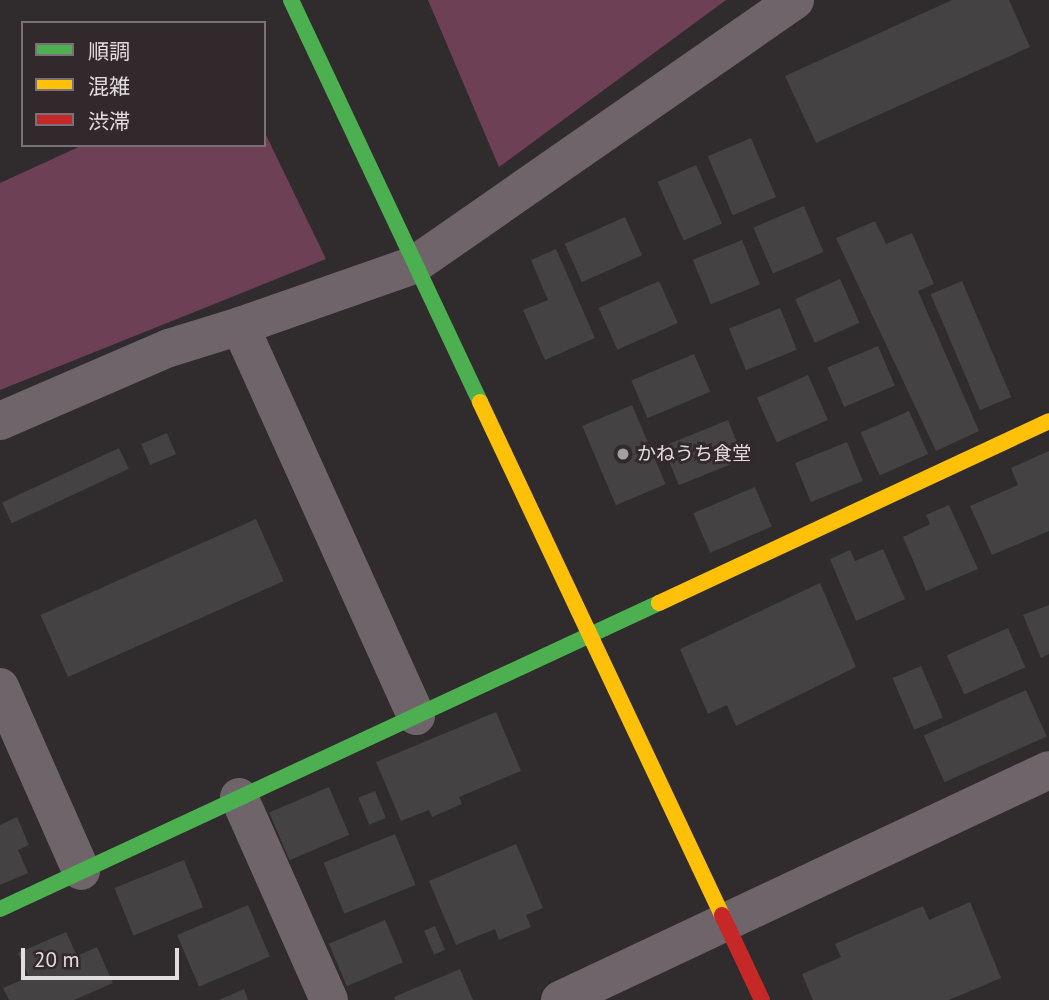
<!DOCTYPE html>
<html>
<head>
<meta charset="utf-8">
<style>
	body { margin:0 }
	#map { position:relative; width:1049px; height:1000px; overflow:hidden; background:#302b2d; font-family:"PT Sans","Noto Sans JP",sans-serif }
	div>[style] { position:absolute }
	.green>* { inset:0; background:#6d4056 }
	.building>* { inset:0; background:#454243; transform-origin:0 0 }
	.street>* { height:38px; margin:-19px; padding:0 19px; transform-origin:19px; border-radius:19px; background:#6f6469 }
	.fast>* { height:16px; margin:-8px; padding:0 8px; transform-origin:8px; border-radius:8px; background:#4caf50 }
	.slow>* { height:16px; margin:-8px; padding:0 8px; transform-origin:8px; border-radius:8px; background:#ffc107 }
	.jam>* { height:16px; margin:-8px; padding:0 8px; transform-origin:8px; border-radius:8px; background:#c62828 }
	.dots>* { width:19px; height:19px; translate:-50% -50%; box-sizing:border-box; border:4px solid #32292d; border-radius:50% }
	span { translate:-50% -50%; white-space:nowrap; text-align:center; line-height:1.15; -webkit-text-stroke:6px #32292d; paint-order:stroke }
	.poi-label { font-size:19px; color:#e3dde0 }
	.left { translate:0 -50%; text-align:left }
	.legend { position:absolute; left:21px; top:21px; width:245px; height:126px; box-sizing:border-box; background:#32292d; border:2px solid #797175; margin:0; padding:9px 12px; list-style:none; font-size:21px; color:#e3dde0 }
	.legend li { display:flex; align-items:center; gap:14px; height:35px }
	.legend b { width:35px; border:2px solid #797175 }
	.scale { position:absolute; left:21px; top:948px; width:158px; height:32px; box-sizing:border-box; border:4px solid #e3dde0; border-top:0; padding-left:9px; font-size:21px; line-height:24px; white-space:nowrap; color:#e3dde0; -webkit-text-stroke:5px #32292d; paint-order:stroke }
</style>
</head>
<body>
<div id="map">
	<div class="green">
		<div style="clip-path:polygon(428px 0,726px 0,499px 167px)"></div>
		<div style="clip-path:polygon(264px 131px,326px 259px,0 390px,0 183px,83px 145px,264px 145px)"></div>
	</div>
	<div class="building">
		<div style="clip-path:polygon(952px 0,1009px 0,1030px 47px,816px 143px,785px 76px)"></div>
		<div style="left:751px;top:138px;width:64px;height:47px;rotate:67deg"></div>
		<div style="left:696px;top:165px;width:64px;height:42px;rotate:66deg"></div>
		<div style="left:804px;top:206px;width:50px;height:55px;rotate:67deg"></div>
		<div style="left:625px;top:217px;width:42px;height:66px;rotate:66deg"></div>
		<div style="clip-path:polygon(875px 221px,886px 244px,912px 233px,934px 284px,918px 291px,979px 431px,936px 451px,836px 238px)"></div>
		<div style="left:742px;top:240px;width:48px;height:53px;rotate:68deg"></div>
		<div style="clip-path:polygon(556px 249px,595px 338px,545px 360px,523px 310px,548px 300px,531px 260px)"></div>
		<div style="left:840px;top:279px;width:48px;height:49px;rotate:66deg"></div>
		<div style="left:659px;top:281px;width:46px;height:66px;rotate:66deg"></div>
		<div style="left:962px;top:281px;width:126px;height:34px;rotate:67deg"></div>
		<div style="left:780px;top:308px;width:45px;height:55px;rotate:68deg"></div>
		<div style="left:878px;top:346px;width:43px;height:55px;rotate:67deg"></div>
		<div style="left:694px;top:354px;width:41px;height:68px;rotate:67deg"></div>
		<div style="left:808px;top:375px;width:49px;height:56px;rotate:66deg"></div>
		<div style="left:632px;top:405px;width:86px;height:54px;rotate:67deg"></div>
		<div style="left:909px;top:411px;width:47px;height:53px;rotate:66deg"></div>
		<div style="left:728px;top:420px;width:42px;height:70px;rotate:68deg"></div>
		<div style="left:167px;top:433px;width:23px;height:28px;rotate:67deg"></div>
		<div style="left:847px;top:442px;width:42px;height:56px;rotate:68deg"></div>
		<div style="left:119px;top:448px;width:23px;height:129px;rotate:65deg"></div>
		<div style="clip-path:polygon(1049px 451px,1049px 531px,992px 555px,970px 506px,1018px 485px,1011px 468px)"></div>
		<div style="left:755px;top:487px;width:43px;height:67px;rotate:67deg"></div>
		<div style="clip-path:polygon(949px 505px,978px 569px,926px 591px,903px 537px,930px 524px,926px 515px)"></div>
		<div style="left:256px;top:519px;width:68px;height:236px;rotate:66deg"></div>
		<div style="clip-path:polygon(883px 549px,905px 599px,856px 621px,830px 559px,850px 550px,855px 561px)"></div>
		<div style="clip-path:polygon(820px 583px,856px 667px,736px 726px,727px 705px,708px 714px,680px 649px)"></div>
		<div style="clip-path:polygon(1049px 605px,1049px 654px,1041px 658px,1023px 615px)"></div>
		<div style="left:1008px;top:628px;width:43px;height:67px;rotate:66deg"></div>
		<div style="left:921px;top:666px;width:56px;height:31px;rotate:67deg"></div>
		<div style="left:1026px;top:690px;width:51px;height:112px;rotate:66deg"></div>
		<div style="clip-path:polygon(496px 712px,521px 771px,459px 797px,462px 804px,432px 817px,429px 810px,401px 821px,376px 762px)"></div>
		<div style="left:329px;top:787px;width:52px;height:65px;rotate:67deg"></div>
		<div style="left:375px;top:791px;width:29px;height:18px;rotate:68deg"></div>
		<div style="clip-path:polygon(17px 817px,29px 845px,18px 850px,28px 873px,0 885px,0 825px)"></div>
		<div style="left:395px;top:834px;width:55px;height:77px;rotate:68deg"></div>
		<div style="clip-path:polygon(516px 844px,543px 908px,526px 915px,531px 927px,499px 940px,495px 929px,456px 945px,429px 881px)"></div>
		<div style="left:184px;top:860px;width:51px;height:75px;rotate:68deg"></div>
		<div style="clip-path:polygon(970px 902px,1001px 978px,949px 1000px,813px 1000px,802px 974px,841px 957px,835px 944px,923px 906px,929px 920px)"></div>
		<div style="left:248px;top:905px;width:56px;height:77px;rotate:67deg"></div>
		<div style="left:385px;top:920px;width:46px;height:61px;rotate:67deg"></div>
		<div style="left:435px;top:926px;width:26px;height:12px;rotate:67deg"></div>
		<div style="clip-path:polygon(66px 932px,77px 956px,97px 947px,113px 983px,74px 1000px,9px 1000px,3px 988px,29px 977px,18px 953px)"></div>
		<div style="clip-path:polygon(460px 969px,473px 1000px,395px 1000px,394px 997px)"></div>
		<div style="clip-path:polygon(244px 989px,248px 1000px,219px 1000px)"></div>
	</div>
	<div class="street">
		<div style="left:240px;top:326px;width:184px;rotate:-19.3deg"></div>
		<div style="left:414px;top:265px;width:464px;rotate:-34.8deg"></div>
		<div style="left:0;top:421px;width:184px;rotate:-23.4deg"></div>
		<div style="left:169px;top:348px;width:74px;rotate:-17.2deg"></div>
		<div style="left:240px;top:326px;width:428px;rotate:65.7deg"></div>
		<div style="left:0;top:687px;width:201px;rotate:66.2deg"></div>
		<div style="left:239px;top:797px;width:222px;rotate:66.1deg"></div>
		<div style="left:560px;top:1000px;width:540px;rotate:-25.19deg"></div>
	</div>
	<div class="fast">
		<div style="left:291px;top:0;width:444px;rotate:64.8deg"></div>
		<div style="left:0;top:909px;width:727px;rotate:-24.91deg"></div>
	</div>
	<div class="slow">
		<div style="left:480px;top:402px;width:567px;rotate:64.75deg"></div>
		<div style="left:659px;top:603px;width:430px;rotate:-25deg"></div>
	</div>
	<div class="jam">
		<div style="left:722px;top:915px;width:94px;rotate:64.8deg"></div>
	</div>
	<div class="dots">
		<div style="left:623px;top:454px;background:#a49fa1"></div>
	</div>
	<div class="poi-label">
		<span class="left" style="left:637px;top:454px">かねうち食堂</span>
	</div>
	<ul class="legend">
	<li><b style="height:9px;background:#4caf50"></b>順調</li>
	<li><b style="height:9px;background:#ffc107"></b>混雑</li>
	<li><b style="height:9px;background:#c62828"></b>渋滞</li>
	</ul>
	<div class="scale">20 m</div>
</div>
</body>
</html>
